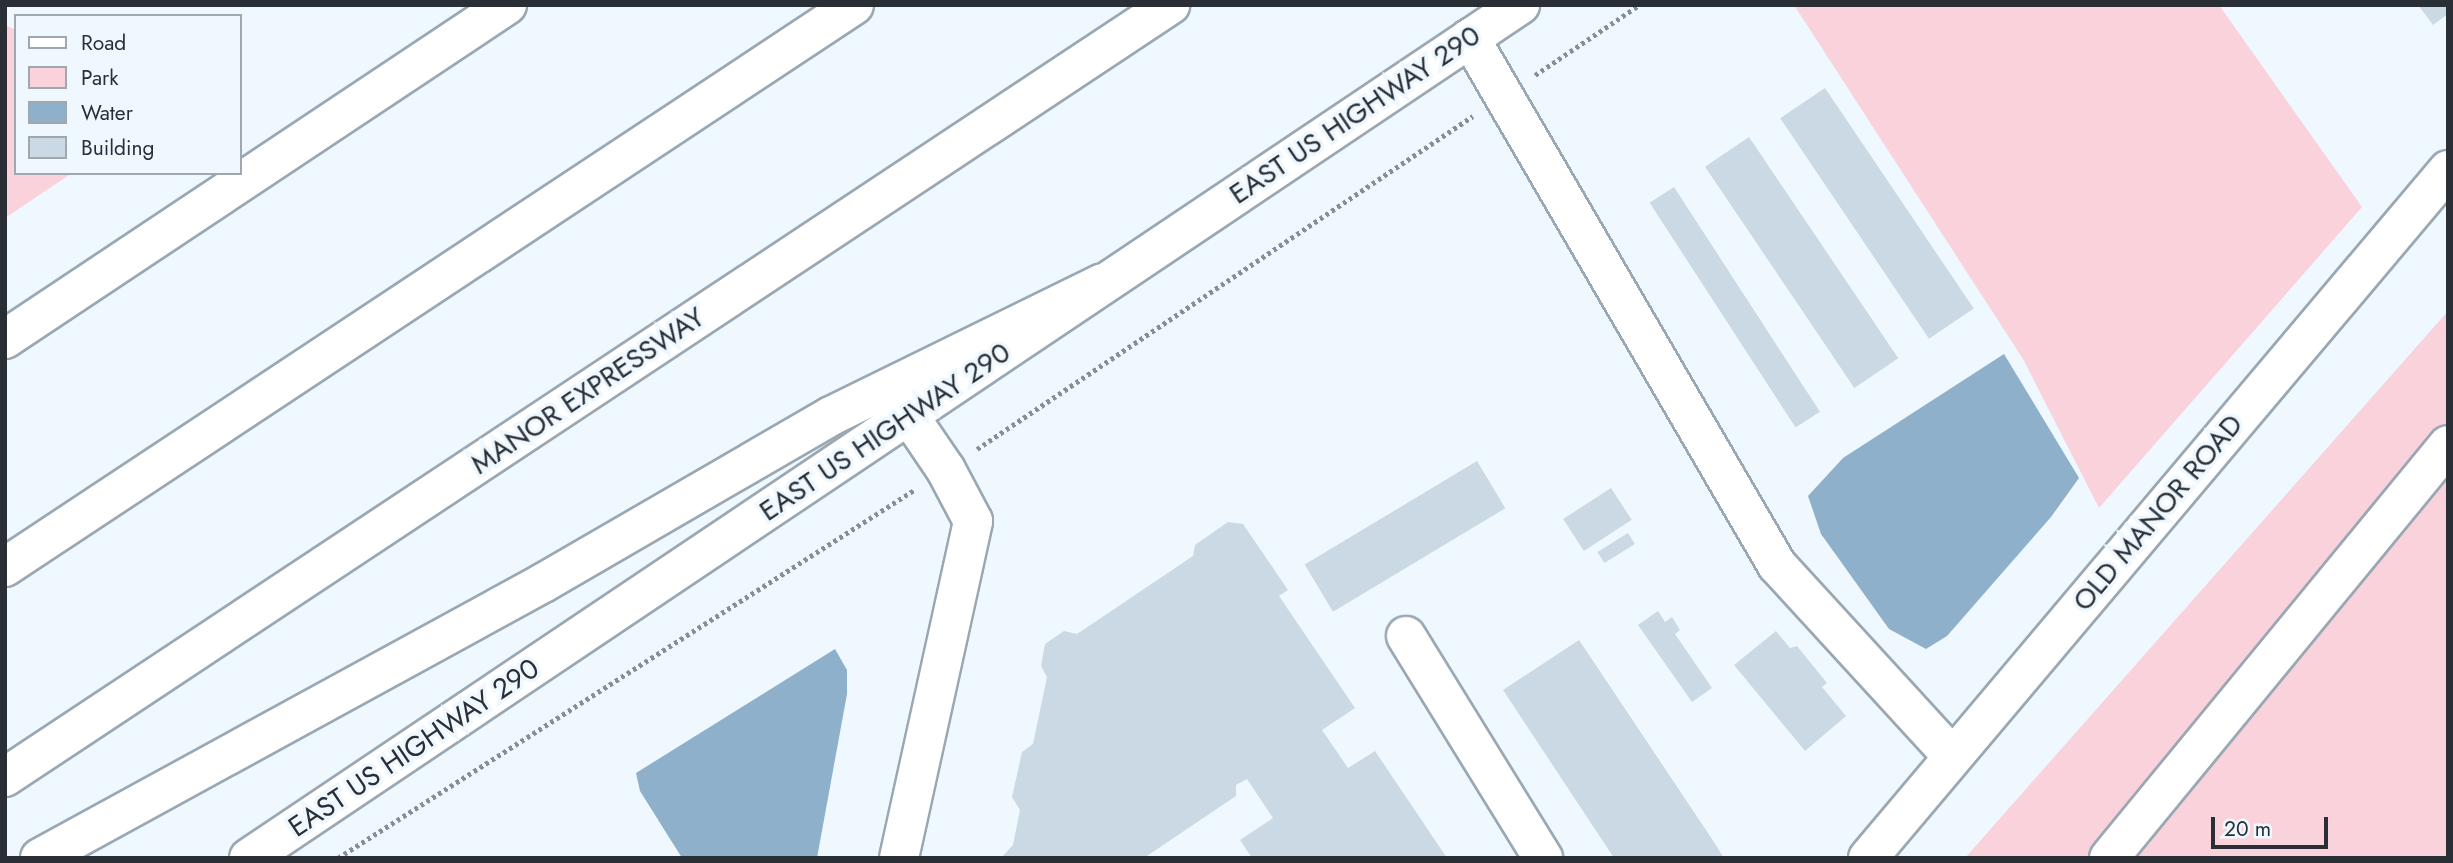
<!DOCTYPE html>
<html>
<head>
<meta charset="utf-8">
<style>
	body { margin:0 }
	#map { position:relative; width:2453px; height:863px; overflow:hidden; background:#eff8ff; font-family:Jost,sans-serif }
	div>[style] { position:absolute }
	.green>* { inset:0; background:#fad2db }
	.water>* { inset:0; background:#8eb0ca }
	.building>* { inset:0; background:#cad9e4; transform-origin:0 0 }
	.path>* { height:4.5px; margin-top:-2.25px; transform-origin:0; background:repeating-linear-gradient(90deg,#878e94 0 3.5px,transparent 0 7px) }
	.roads { filter:drop-shadow(2px 0 #9aa8b3) drop-shadow(-2px 0 #9aa8b3) drop-shadow(0 2px #9aa8b3) drop-shadow(0 -2px #9aa8b3) }
	.minor>* { height:38px; margin:-19px; padding:0 19px; transform-origin:19px; border-radius:19px; background:#fff }
	.major>* { height:38px; margin:-19px; padding:0 19px; transform-origin:19px; border-radius:19px; background:#fff }
	.highway>* { height:38px; margin:-19px; padding:0 19px; transform-origin:19px; border-radius:19px; background:#fff }
	span { translate:-50% -50%; white-space:nowrap; text-align:center; line-height:1.15; -webkit-text-stroke:7px #eff8ff; paint-order:stroke }
	.street-label { font-size:28px; color:#292f34 }
	.frame { position:absolute; inset:0; border:7px solid #292f34; pointer-events:none }
	.legend { position:absolute; left:14px; top:14px; width:228px; height:161px; box-sizing:border-box; background:#eff8ff; border:2px solid #a0a8ae; margin:0; padding:9px 12px; list-style:none; font-size:21px; color:#292f34 }
	.legend li { display:flex; align-items:center; gap:14px; height:35px }
	.legend b { width:35px; border:2px solid #a0a8ae }
	.scale { position:absolute; left:2211px; top:817px; width:117px; height:32px; box-sizing:border-box; border:4px solid #292f34; border-top:0; padding-left:9px; font-size:21px; line-height:24px; white-space:nowrap; color:#292f34; -webkit-text-stroke:5px #eff8ff; paint-order:stroke }
</style>
</head>
<body>
<div id="map">
	<div class="green">
		<div style="clip-path:polygon(1794px 5px,2219px 5px,2362px 207px,2099px 508px,2023px 359px)"></div>
		<div style="clip-path:polygon(5px 25px,16px 30px,16px 173px,72px 173px,5px 218px)"></div>
		<div style="clip-path:polygon(2448px 311px,2448px 858px,1965px 858px)"></div>
	</div>
	<div class="water">
		<div style="clip-path:polygon(2004px 354px,2079px 478px,2051px 517px,1947px 636px,1926px 649px,1889px 629px,1821px 534px,1808px 496px,1843px 458px)"></div>
		<div style="clip-path:polygon(835px 649px,847px 670px,847px 694px,817px 858px,682px 858px,640px 791px,636px 773px)"></div>
	</div>
	<div class="building">
		<div style="clip-path:polygon(2418px 5px,2448px 5px,2448px 14px,2433px 25px)"></div>
		<div style="left:1825px;top:88px;width:266px;height:54px;rotate:56deg"></div>
		<div style="left:1749px;top:137px;width:267px;height:53px;rotate:56deg"></div>
		<div style="left:1674px;top:187px;width:268px;height:29px;rotate:57deg"></div>
		<div style="left:1477px;top:461px;width:55px;height:201px;rotate:59deg"></div>
		<div style="left:1611px;top:488px;width:38px;height:57px;rotate:57deg"></div>
		<div style="clip-path:polygon(1228px 522px,1243px 524px,1288px 590px,1279px 596px,1355px 708px,1322px 730px,1348px 768px,1375px 751px,1447px 858px,1252px 858px,1240px 840px,1273px 818px,1247px 779px,1236px 785px,1236px 796px,1144px 858px,1001px 858px,1013px 845px,1020px 810px,1012px 797px,1022px 752px,1033px 744px,1047px 677px,1041px 666px,1045px 644px,1064px 631px,1077px 634px,1193px 556px,1195px 545px)"></div>
		<div style="left:1628px;top:533px;width:13px;height:36px;rotate:58deg"></div>
		<div style="clip-path:polygon(1658px 611px,1665px 622px,1672px 617px,1680px 630px,1675px 634px,1712px 688px,1692px 702px,1638px 625px)"></div>
		<div style="clip-path:polygon(1776px 631px,1790px 648px,1797px 646px,1827px 683px,1822px 687px,1846px 716px,1805px 751px,1734px 665px)"></div>
		<div style="clip-path:polygon(1579px 640px,1710px 836px,1724px 858px,1614px 858px,1503px 690px)"></div>
	</div>
	<div class="path">
		<div style="left:1535px;top:75px;width:125px;rotate:-33.9deg"></div>
		<div style="left:977px;top:449px;width:597px;rotate:-33.88deg"></div>
		<div style="left:338px;top:858px;width:684px;rotate:-32.57deg"></div>
	</div>
	<div class="roads">
		<div class="minor">
			<div style="left:1470px;top:38px;width:610px;rotate:59.78deg"></div>
			<div style="left:1777px;top:565px;width:259px;rotate:47.5deg"></div>
			<div style="left:1406px;top:636px;width:261px;rotate:58.3deg"></div>
			<div style="left:899px;top:858px;width:345px;rotate:-77.6deg"></div>
			<div style="left:973px;top:521px;width:58px;rotate:-117.9deg"></div>
			<div style="left:946px;top:470px;width:64px;rotate:-124.2deg"></div>
			<div style="left:1868px;top:858px;width:900px;rotate:-49.87deg"></div>
			<div style="left:2109px;top:858px;width:534px;rotate:-50.62deg"></div>
		</div>
		<div class="major">
			<div style="left:5px;top:339px;width:603px;rotate:-33.64deg"></div>
			<div style="left:249px;top:858px;width:1531px;rotate:-33.87deg"></div>
		</div>
		<div class="highway">
			<div style="left:5px;top:567px;width:1018px;rotate:-33.5deg"></div>
			<div style="left:5px;top:777px;width:1398px;rotate:-33.53deg"></div>
			<div style="left:40px;top:858px;width:573px;rotate:-28.67deg"></div>
			<div style="left:543px;top:583px;width:333px;rotate:-30.1deg"></div>
			<div style="left:831px;top:416px;width:301px;rotate:-26.1deg"></div>
		</div>
	</div>
	<div class="street-label">
		<span style="left:1355px;top:115px;rotate:-34deg">EAST US HIGHWAY 290</span>
		<span style="left:588px;top:391px;rotate:-34deg">MANOR EXPRESSWAY</span>
		<span style="left:885px;top:432px;rotate:-34deg">EAST US HIGHWAY 290</span>
		<span style="left:2158px;top:513px;rotate:-50deg">OLD MANOR ROAD</span>
		<span style="left:414px;top:748px;rotate:-34deg">EAST US HIGHWAY 290</span>
	</div>
	<div class="frame"></div>
	<ul class="legend">
	<li><b style="height:9px;background:#fff"></b>Road</li>
	<li><b style="height:19px;background:#fad2db"></b>Park</li>
	<li><b style="height:19px;background:#8eb0ca"></b>Water</li>
	<li><b style="height:19px;background:#cad9e4"></b>Building</li>
	</ul>
	<div class="scale">20 m</div>
</div>
</body>
</html>
